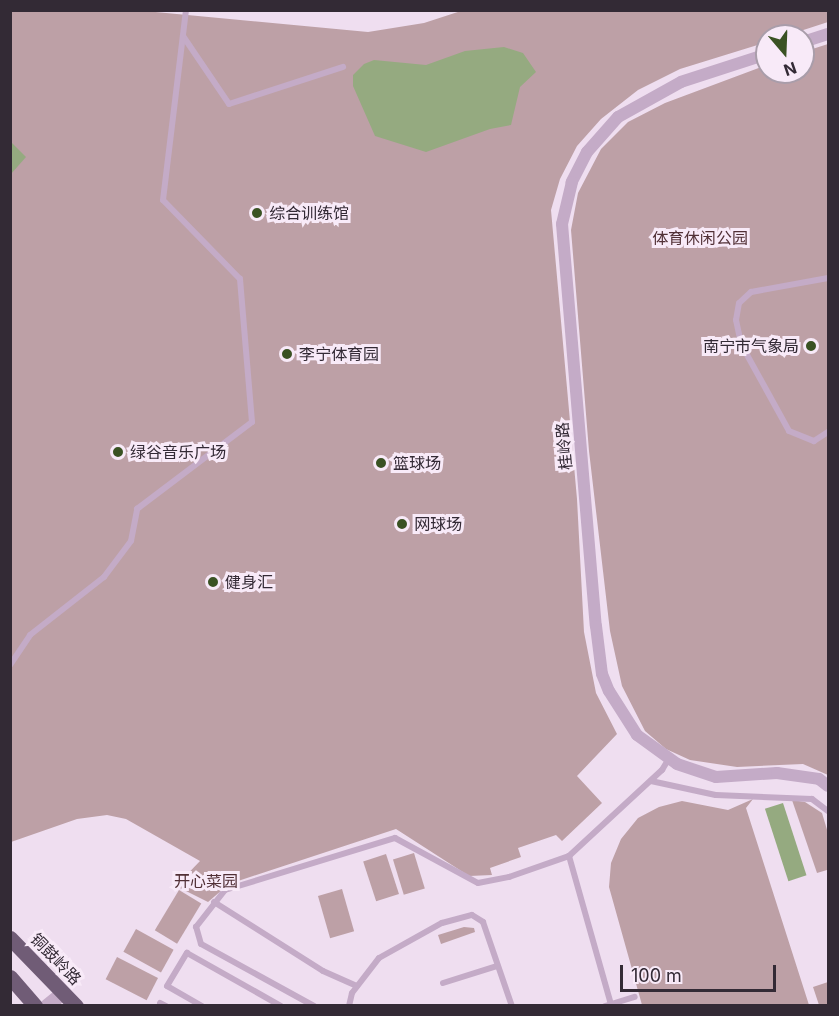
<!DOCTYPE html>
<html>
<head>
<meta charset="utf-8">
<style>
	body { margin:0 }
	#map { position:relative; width:839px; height:1016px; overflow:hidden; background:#efdef0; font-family:Inter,"Noto Sans SC",sans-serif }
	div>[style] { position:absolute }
	.green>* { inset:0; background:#bda0a6; transform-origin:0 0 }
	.water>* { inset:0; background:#95aa80; transform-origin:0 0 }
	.service>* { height:6px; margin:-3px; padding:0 3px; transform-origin:3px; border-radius:3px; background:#c4abc7 }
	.minor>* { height:12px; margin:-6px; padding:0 6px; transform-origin:6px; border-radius:6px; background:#c4abc7 }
	.tertiary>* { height:14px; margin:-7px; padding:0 7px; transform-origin:7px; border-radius:7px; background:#c4abc7 }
	.primary>* { height:15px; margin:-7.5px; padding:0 7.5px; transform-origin:7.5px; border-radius:7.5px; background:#705c76 }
	.dots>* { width:16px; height:16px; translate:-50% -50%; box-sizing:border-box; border:3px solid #f8eaf8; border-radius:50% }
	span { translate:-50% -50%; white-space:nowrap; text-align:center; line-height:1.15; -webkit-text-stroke:6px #f8eaf8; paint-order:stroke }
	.poi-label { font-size:16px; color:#332a35 }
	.left { translate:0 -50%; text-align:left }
	.right { translate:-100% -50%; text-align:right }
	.park-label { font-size:16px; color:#513036 }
	.street-label { font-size:16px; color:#332a35 }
	.frame { position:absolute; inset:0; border:12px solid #332a35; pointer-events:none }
	.north { position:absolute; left:755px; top:24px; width:60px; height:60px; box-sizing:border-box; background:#f8eaf8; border:2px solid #a99daa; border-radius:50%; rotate:161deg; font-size:16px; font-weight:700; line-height:24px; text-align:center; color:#332a35 }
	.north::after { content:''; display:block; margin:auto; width:21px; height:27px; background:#3a5223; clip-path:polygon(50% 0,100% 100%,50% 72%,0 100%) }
	.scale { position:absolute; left:620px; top:965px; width:156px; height:27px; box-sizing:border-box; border:3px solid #332a35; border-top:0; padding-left:8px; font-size:18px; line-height:21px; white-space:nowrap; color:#332a35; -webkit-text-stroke:4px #f8eaf8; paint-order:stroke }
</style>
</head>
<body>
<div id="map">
	<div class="green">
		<div style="clip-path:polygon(464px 10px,828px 11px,828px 22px,785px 36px,767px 36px,767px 42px,680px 69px,638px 90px,601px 119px,577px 146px,560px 179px,551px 210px,577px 499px,584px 632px,596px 693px,617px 734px,577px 776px,602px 803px,562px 841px,556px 835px,518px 848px,521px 857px,490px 868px,492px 875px,469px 876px,396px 829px,229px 884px,208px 902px,176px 886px,200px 861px,126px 819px,107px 815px,77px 819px,11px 842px,10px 11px,145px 11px,368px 32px,424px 23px)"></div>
		<div style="clip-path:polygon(828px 44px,828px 775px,803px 764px,737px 767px,690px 760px,666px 749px,645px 731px,622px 686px,610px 631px,589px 451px,571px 230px,578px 193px,601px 149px,628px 122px,665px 103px,767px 65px,767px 72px,803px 72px,803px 52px)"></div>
		<div style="clip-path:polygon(753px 799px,746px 808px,809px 1005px,642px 1005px,609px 887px,611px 863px,621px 839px,638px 818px,659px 807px,682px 801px,728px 810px)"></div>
		<div style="clip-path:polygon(792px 800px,805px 802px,822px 813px,828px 833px,827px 870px,817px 873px)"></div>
		<div style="left:414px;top:853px;width:37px;height:22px;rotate:73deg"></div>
		<div style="left:386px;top:854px;width:42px;height:24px;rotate:72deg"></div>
		<div style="left:342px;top:889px;width:44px;height:25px;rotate:74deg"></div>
		<div style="left:179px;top:890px;width:26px;height:47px;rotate:31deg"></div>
		<div style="clip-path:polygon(464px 927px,474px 928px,475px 932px,441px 944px,438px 935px)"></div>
		<div style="left:136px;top:929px;width:43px;height:26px;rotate:29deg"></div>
		<div style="left:117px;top:957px;width:46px;height:25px;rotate:27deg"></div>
		<div style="clip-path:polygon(828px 982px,828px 1005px,819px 1005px,813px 987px)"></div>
	</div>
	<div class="water">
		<div style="clip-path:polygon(504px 47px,523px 53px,536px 72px,520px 87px,511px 125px,490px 129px,426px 152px,375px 136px,353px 86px,353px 75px,364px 64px,374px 60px,426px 65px,465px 51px)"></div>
		<div style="clip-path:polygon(11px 142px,26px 157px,11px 174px,10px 174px)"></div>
		<div style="left:783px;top:803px;width:76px;height:19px;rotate:72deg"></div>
	</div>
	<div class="service">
		<div style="left:183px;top:36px;width:82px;rotate:55.9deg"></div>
		<div style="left:229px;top:104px;width:120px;rotate:-18deg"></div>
		<div style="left:828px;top:278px;width:78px;rotate:169.7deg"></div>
		<div style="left:751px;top:292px;width:16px;rotate:137deg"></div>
		<div style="left:739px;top:303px;width:17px;rotate:100deg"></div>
		<div style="left:736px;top:320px;width:25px;rotate:78deg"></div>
		<div style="left:741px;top:344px;width:99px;rotate:61.1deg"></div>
		<div style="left:789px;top:431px;width:27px;rotate:22deg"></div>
		<div style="left:814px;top:441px;width:17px;rotate:-33deg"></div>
		<div style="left:10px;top:665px;width:36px;rotate:-56deg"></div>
		<div style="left:30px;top:635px;width:94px;rotate:-38.1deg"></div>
		<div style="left:104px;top:577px;width:45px;rotate:-53.1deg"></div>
		<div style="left:131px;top:541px;width:33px;rotate:-79deg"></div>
		<div style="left:137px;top:509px;width:144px;rotate:-37.1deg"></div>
		<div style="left:252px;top:422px;width:144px;rotate:-94.8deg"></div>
		<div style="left:240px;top:279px;width:110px;rotate:-134.3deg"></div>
		<div style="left:163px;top:200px;width:191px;rotate:-83.1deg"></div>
		<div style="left:651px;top:781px;width:66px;rotate:12.2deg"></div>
		<div style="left:716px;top:795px;width:96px;rotate:2.4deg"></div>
		<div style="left:812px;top:799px;width:20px;rotate:37deg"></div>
		<div style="left:569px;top:856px;width:154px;rotate:74.2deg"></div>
		<div style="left:214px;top:902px;width:129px;rotate:32.3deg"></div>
		<div style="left:323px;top:971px;width:37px;rotate:24deg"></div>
		<div style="left:443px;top:983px;width:57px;rotate:-17.5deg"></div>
		<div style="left:160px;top:1003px;width:7px;rotate:27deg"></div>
		<div style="left:202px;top:1006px;width:40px;rotate:-150.3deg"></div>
		<div style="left:167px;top:986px;width:39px;rotate:-59deg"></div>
		<div style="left:187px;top:953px;width:108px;rotate:29.4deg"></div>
		<div style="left:314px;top:1006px;width:129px;rotate:-151.2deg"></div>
		<div style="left:201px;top:944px;width:18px;rotate:-106deg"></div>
		<div style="left:196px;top:927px;width:47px;rotate:-51.9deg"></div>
		<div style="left:225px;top:890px;width:178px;rotate:-17deg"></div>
		<div style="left:395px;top:838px;width:94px;rotate:28.5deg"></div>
		<div style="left:478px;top:883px;width:32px;rotate:-11deg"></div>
		<div style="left:509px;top:877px;width:64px;rotate:-19.3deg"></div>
		<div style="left:569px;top:856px;width:127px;rotate:-42.8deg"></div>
		<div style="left:662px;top:770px;width:12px;rotate:-59deg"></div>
		<div style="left:349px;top:1006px;width:13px;rotate:-77deg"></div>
		<div style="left:352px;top:993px;width:44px;rotate:-52.4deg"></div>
		<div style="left:379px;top:958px;width:72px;rotate:-29.1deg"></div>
		<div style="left:442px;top:923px;width:31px;rotate:-15deg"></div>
		<div style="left:472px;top:915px;width:13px;rotate:32deg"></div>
		<div style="left:483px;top:922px;width:89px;rotate:71deg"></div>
		<div style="left:605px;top:1006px;width:31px;rotate:-17deg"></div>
	</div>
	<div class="minor">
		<div style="left:803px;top:42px;width:26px;rotate:-18deg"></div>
		<div style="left:767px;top:54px;width:90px;rotate:162deg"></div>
		<div style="left:681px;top:82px;width:72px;rotate:150.9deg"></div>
		<div style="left:618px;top:117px;width:47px;rotate:131.5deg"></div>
		<div style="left:587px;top:152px;width:34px;rotate:117deg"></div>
		<div style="left:572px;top:182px;width:43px;rotate:103.4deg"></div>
		<div style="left:562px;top:224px;width:403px;rotate:85.2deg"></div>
		<div style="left:596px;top:626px;width:48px;rotate:82.9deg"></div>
		<div style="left:602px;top:674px;width:18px;rotate:68deg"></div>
		<div style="left:609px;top:691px;width:52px;rotate:57.5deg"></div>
		<div style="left:637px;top:735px;width:49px;rotate:35.9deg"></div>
		<div style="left:677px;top:764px;width:41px;rotate:18.4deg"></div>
		<div style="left:716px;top:777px;width:61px;rotate:-3.8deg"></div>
		<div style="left:777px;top:773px;width:42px;rotate:8.1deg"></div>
		<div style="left:819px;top:779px;width:11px;rotate:38deg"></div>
	</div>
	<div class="tertiary">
		<div style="left:47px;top:1006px;width:21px;rotate:-39deg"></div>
	</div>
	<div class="primary">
		<div style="left:10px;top:938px;width:95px;rotate:45.9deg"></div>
		<div style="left:10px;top:977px;width:38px;rotate:49deg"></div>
	</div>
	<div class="dots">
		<div style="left:257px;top:213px;background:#3a5223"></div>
		<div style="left:811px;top:346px;background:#3a5223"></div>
		<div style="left:287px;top:354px;background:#3a5223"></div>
		<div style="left:118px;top:452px;background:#3a5223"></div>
		<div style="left:381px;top:463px;background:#3a5223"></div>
		<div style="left:402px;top:524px;background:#3a5223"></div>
		<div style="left:213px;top:582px;background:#3a5223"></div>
	</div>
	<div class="poi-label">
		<span class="left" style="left:269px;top:213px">综合训练馆</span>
		<span class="right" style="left:799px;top:346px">南宁市气象局</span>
		<span class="left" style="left:299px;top:354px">李宁体育园</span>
		<span class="left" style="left:130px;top:452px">绿谷音乐广场</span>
		<span class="left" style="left:393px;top:463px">篮球场</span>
		<span class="left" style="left:414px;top:524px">网球场</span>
		<span class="left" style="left:225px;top:582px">健身汇</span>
	</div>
	<div class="park-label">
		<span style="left:700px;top:238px">体育休闲公园</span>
		<span style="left:206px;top:881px">开心菜园</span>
	</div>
	<div class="street-label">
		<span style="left:564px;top:446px;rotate:-95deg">桂岭路</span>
		<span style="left:56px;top:959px;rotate:46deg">铜鼓岭路</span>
	</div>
	<div class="frame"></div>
	<div class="north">N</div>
	<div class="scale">100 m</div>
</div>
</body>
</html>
